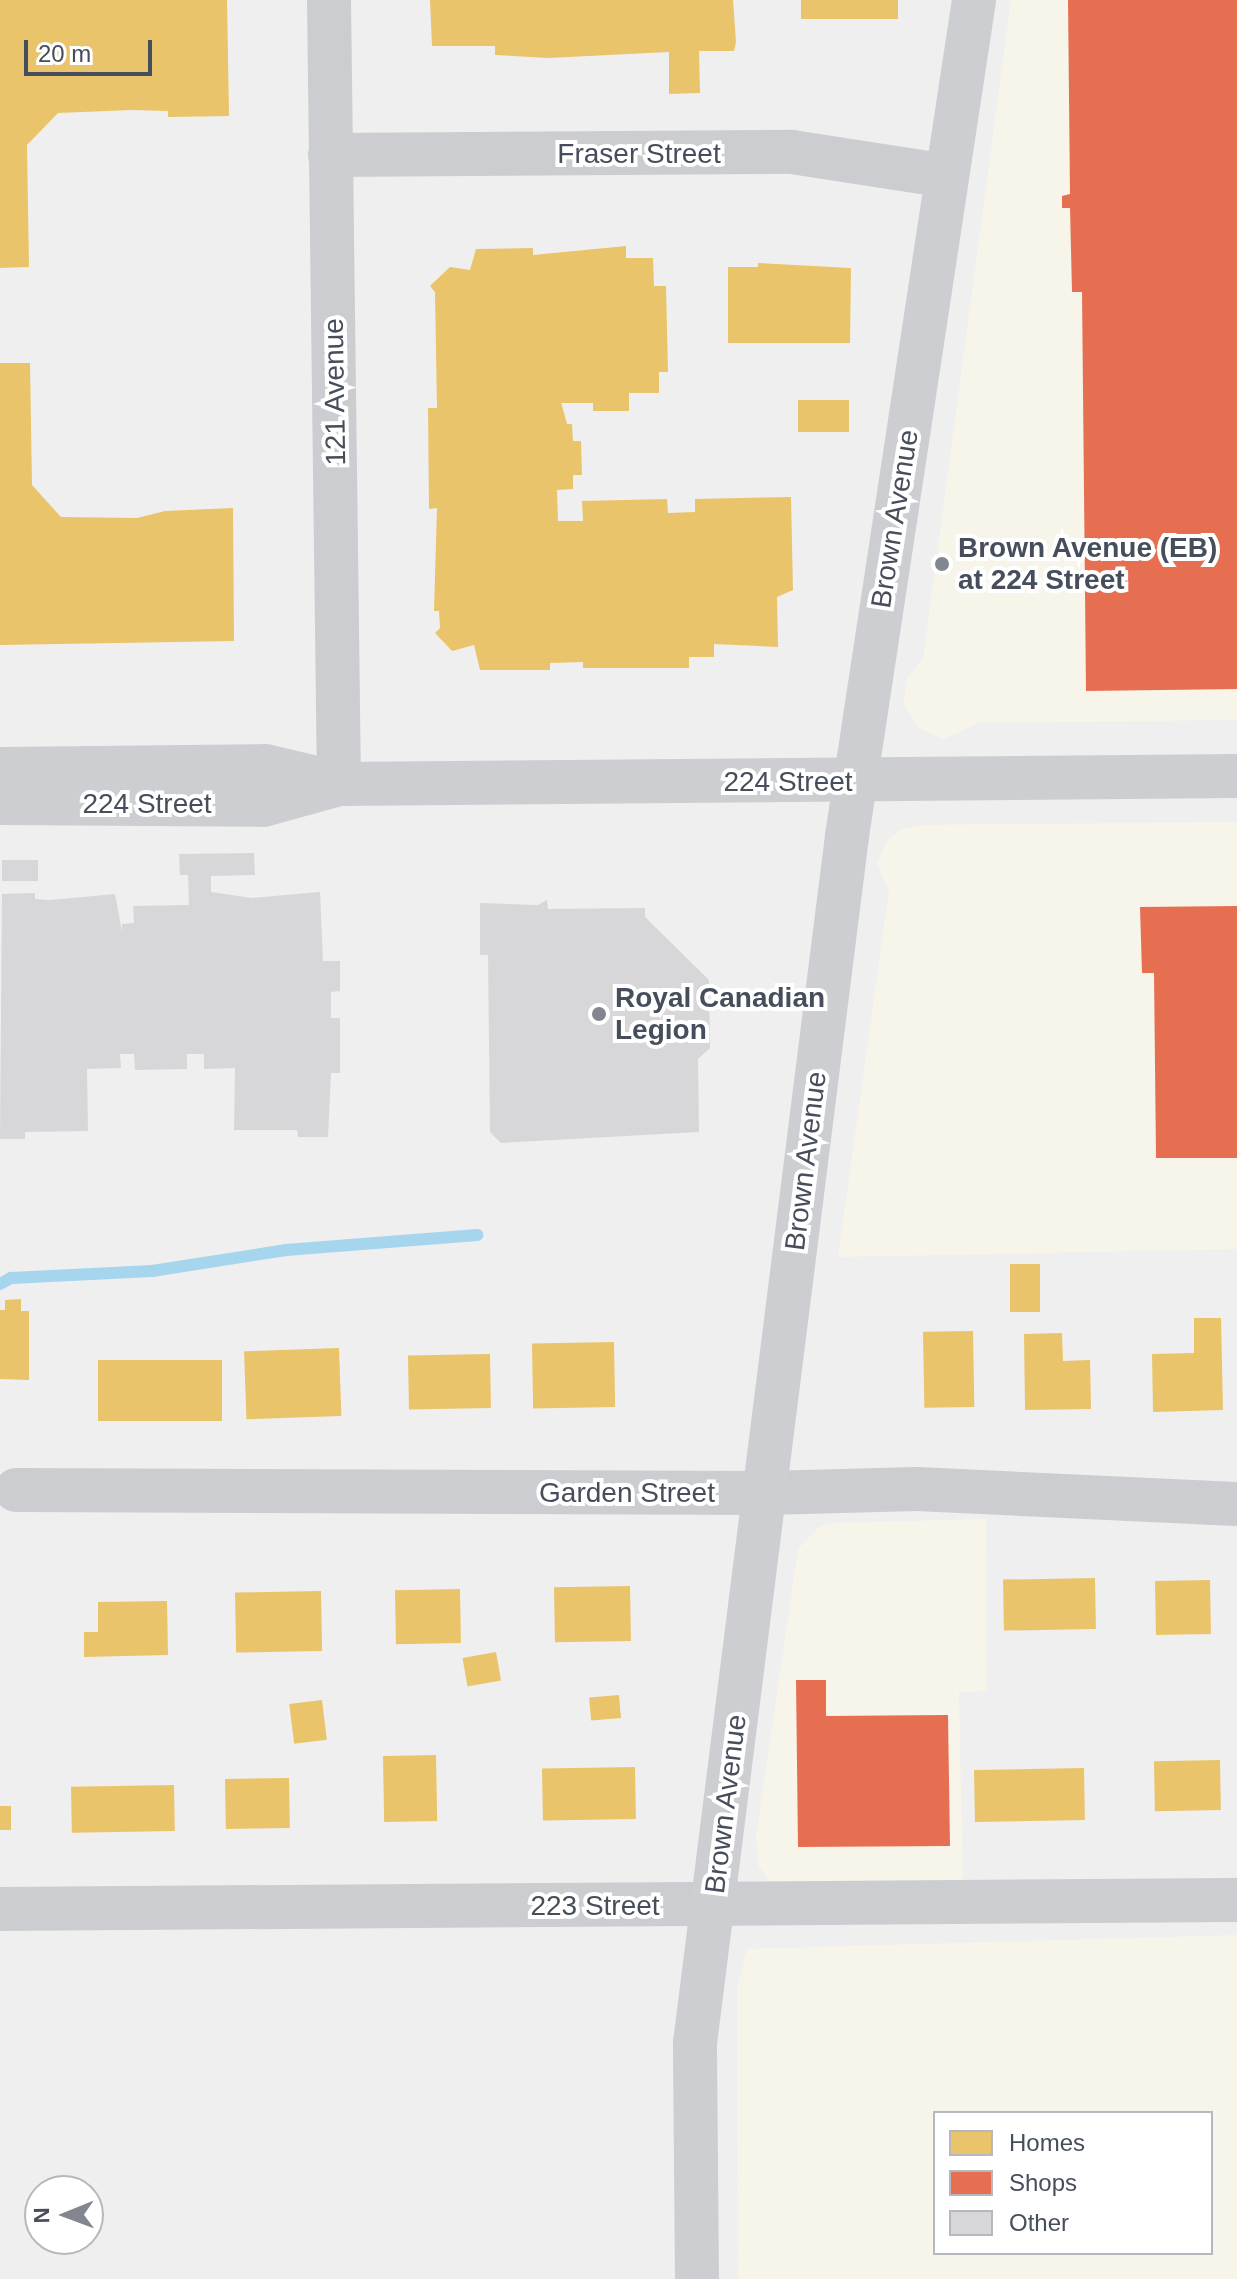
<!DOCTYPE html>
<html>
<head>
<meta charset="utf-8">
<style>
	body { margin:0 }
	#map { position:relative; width:1237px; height:2279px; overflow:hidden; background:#f0efef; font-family:Arial,sans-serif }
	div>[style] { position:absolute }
	.commercial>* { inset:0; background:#f7f4ea }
	.homes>* { inset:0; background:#e9c46a; transform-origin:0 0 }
	.shops>* { inset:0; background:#e76f51 }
	.stream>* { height:12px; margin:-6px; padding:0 6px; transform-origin:6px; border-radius:6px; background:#a6d5ee }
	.building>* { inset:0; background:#d7d7d9; transform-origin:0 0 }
	.street>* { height:44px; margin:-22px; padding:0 22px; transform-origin:22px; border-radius:22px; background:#cbcdd0 }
	.secondary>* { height:44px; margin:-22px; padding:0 22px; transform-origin:22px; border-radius:22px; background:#ccced1 }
	.dots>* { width:22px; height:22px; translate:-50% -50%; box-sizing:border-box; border:4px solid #fff; border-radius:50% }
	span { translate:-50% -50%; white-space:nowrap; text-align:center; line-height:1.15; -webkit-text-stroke:8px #fff; paint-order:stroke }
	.street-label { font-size:28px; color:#464e5c }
	.poi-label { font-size:28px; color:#464e5c; font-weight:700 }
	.left { translate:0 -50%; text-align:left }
	.legend { position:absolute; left:933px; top:2111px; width:280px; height:144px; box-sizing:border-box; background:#fff; border:2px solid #b5b8be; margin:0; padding:10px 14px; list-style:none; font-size:24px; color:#464e5c }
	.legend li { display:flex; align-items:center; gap:16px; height:40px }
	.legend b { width:40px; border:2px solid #b5b8be }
	.north { position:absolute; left:24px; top:2175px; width:80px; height:80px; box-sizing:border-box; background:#fff; border:2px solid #b5b8be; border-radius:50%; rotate:269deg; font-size:22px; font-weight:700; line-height:32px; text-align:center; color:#464e5c }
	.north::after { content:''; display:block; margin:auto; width:28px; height:36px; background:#82868f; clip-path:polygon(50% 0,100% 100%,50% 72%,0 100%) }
	.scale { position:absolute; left:24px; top:40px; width:128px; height:36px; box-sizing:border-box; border:4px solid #464e5c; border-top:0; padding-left:10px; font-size:24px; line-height:28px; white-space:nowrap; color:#464e5c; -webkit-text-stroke:6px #fff; paint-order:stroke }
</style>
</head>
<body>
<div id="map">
	<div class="commercial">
		<div style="clip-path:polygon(1011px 0,1237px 0,1237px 720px,978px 723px,944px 739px,919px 728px,904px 704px,907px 678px,923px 658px)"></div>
		<div style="clip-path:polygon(1237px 822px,1237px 1249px,838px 1257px,889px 890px,877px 864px,887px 841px,900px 830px,921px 825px)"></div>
		<div style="clip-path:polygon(986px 1519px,987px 1691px,959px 1692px,963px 1888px,771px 1883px,759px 1867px,756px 1837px,798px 1549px,819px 1527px,833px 1523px)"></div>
		<div style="clip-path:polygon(evenodd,1237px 1935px,1237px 2279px,738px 2279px,737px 1990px,747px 1949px,1237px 1935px,1211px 2113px,1211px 2253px,935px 2253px,935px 2113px,1211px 2113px)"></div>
	</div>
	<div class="homes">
		<div style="clip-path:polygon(0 0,227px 0,229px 116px,168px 117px,168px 111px,131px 110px,58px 113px,27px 145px,29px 267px,0 268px)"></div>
		<div style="clip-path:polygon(430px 0,733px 0,736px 42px,734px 51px,699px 51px,700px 93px,669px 94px,669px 52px,548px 58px,495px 55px,495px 46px,432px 46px)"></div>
		<div style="left:801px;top:0;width:97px;height:19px"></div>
		<div style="clip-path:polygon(626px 246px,626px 258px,653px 258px,654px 286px,666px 286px,668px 372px,659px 372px,659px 393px,629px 393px,629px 411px,593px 411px,593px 403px,561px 403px,560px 398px,567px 424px,572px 424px,573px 441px,581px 441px,582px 475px,573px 475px,573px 489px,557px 490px,558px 521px,583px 521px,582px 501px,667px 499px,668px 513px,695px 512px,695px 499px,791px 497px,793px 590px,777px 597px,778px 647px,714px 644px,714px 657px,689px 657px,689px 668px,583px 668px,583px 662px,550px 663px,550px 670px,480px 670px,474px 645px,452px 651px,435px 633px,440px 628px,439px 611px,434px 611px,437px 508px,429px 509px,428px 408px,437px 408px,435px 292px,430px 286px,450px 267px,470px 270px,476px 249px,533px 248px,533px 255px)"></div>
		<div style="clip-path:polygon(758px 263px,851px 268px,850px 343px,728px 343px,728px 267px,758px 267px)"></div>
		<div style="clip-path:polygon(0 363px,30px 363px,32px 485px,61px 517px,137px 518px,165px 511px,233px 508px,234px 641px,0 645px)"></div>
		<div style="left:798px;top:400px;width:51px;height:32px"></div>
		<div style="left:1010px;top:1264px;width:30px;height:48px"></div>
		<div style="clip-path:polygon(21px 1299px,21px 1311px,29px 1311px,29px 1380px,0 1379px,0 1310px,5px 1310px,5px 1300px)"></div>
		<div style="clip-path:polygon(1194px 1318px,1221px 1318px,1223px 1410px,1153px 1412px,1152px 1354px,1194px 1353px)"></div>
		<div style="left:973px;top:1331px;width:76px;height:50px;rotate:89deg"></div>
		<div style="clip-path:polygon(1062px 1333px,1063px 1361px,1090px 1360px,1091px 1409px,1025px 1410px,1024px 1334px)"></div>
		<div style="left:614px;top:1342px;width:65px;height:82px;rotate:89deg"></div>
		<div style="left:339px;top:1348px;width:68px;height:95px;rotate:88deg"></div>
		<div style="left:490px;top:1354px;width:54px;height:82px;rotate:89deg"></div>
		<div style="left:98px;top:1360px;width:124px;height:61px"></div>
		<div style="left:1095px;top:1578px;width:51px;height:92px;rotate:89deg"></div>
		<div style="left:1210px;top:1580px;width:54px;height:55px;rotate:89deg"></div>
		<div style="left:630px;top:1586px;width:55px;height:76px;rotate:89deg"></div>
		<div style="left:460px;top:1589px;width:54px;height:65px;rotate:89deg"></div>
		<div style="left:321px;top:1591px;width:60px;height:86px;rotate:89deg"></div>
		<div style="clip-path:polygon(167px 1601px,168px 1655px,84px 1657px,84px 1632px,98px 1632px,98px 1602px)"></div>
		<div style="left:496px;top:1652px;width:29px;height:34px;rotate:80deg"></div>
		<div style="left:619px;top:1695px;width:23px;height:30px;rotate:85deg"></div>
		<div style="left:322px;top:1700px;width:40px;height:33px;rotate:83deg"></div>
		<div style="left:436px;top:1755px;width:66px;height:53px;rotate:89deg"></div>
		<div style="left:1220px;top:1760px;width:50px;height:66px;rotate:89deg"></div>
		<div style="left:635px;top:1767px;width:52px;height:93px;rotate:89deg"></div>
		<div style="left:1084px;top:1768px;width:52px;height:110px;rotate:89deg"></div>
		<div style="left:289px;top:1778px;width:50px;height:64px;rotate:89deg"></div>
		<div style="left:174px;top:1785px;width:46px;height:103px;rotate:89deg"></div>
		<div style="left:11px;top:1806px;width:24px;height:11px;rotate:90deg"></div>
	</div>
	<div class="shops">
		<div style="clip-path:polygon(1068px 0,1237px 0,1237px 689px,1086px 691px,1082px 292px,1072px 292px,1070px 208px,1062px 208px,1062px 196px,1070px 194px)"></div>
		<div style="clip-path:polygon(1237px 906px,1237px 1158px,1156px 1158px,1154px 973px,1142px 973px,1140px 907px)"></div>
		<div style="clip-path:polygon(796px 1680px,826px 1680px,826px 1716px,948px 1715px,950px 1846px,798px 1847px)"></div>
	</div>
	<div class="stream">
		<div style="left:0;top:1284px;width:13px;rotate:-29deg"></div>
		<div style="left:11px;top:1278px;width:141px;rotate:-2.8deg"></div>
		<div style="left:152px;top:1271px;width:136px;rotate:-8.9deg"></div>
		<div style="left:286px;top:1250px;width:192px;rotate:-4.5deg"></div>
	</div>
	<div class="building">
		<div style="clip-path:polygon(254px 853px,255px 875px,211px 876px,211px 892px,252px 898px,320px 892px,323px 961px,340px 961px,340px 991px,331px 992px,331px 1018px,340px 1018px,340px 1073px,331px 1073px,328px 1137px,298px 1137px,297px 1130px,234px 1130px,235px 1068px,204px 1069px,204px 1054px,187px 1054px,187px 1069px,135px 1070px,134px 1054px,120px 1054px,121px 1068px,87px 1069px,88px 1131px,25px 1132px,25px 1139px,0 1139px,2px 894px,35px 893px,35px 899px,50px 900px,115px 894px,122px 932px,122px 924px,134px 923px,133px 906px,189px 905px,188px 875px,180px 875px,179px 854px)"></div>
		<div style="left:2px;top:860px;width:36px;height:21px"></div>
		<div style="clip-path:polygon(547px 900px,548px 909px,645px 908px,645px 917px,709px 980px,710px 1048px,698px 1059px,699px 1132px,501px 1143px,490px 1132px,488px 955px,480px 955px,480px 903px,538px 905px)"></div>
	</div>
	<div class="street">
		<div style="left:329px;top:0;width:784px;rotate:89.27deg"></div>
		<div style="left:330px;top:155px;width:462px;rotate:-0.4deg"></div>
		<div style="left:792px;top:152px;width:157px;rotate:8.8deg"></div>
		<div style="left:16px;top:1490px;width:750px;rotate:0.23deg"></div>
		<div style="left:766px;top:1493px;width:151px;rotate:-1.5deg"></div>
		<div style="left:917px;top:1489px;width:320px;rotate:2.7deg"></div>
		<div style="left:0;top:1909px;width:1237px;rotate:-0.42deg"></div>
	</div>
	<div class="secondary">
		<div style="left:0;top:769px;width:265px;rotate:-0.6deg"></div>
		<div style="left:265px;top:766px;width:70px;rotate:13.2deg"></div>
		<div style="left:0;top:803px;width:263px;rotate:0.4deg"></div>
		<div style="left:263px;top:805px;width:79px;rotate:-15.4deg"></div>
		<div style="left:339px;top:784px;width:898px;rotate:-0.51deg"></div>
		<div style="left:697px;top:2279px;width:236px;rotate:-90.5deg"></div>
		<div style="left:695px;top:2043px;width:1217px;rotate:-82.82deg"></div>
		<div style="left:847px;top:836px;width:846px;rotate:-81.36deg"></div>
	</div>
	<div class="dots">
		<div style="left:942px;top:564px;background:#82868f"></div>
		<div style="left:599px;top:1014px;background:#82868f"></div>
	</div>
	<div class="street-label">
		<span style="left:639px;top:154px">Fraser Street</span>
		<span style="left:335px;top:392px;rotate:-91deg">121 Avenue</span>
		<span style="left:895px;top:519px;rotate:-81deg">Brown Avenue</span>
		<span style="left:788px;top:782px">224 Street</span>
		<span style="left:147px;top:804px">224 Street</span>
		<span style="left:806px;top:1161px;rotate:-83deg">Brown Avenue</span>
		<span style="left:627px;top:1493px">Garden Street</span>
		<span style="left:726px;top:1804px;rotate:-83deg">Brown Avenue</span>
		<span style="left:595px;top:1906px">223 Street</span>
	</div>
	<div class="poi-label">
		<span class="left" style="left:958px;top:564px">Brown Avenue (EB)<br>at 224 Street</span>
		<span class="left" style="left:615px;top:1014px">Royal Canadian<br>Legion</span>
	</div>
	<ul class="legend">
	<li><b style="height:22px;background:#e9c46a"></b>Homes</li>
	<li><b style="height:22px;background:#e76f51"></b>Shops</li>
	<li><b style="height:22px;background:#d7d7d9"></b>Other</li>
	</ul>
	<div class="north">N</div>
	<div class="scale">20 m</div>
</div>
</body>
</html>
